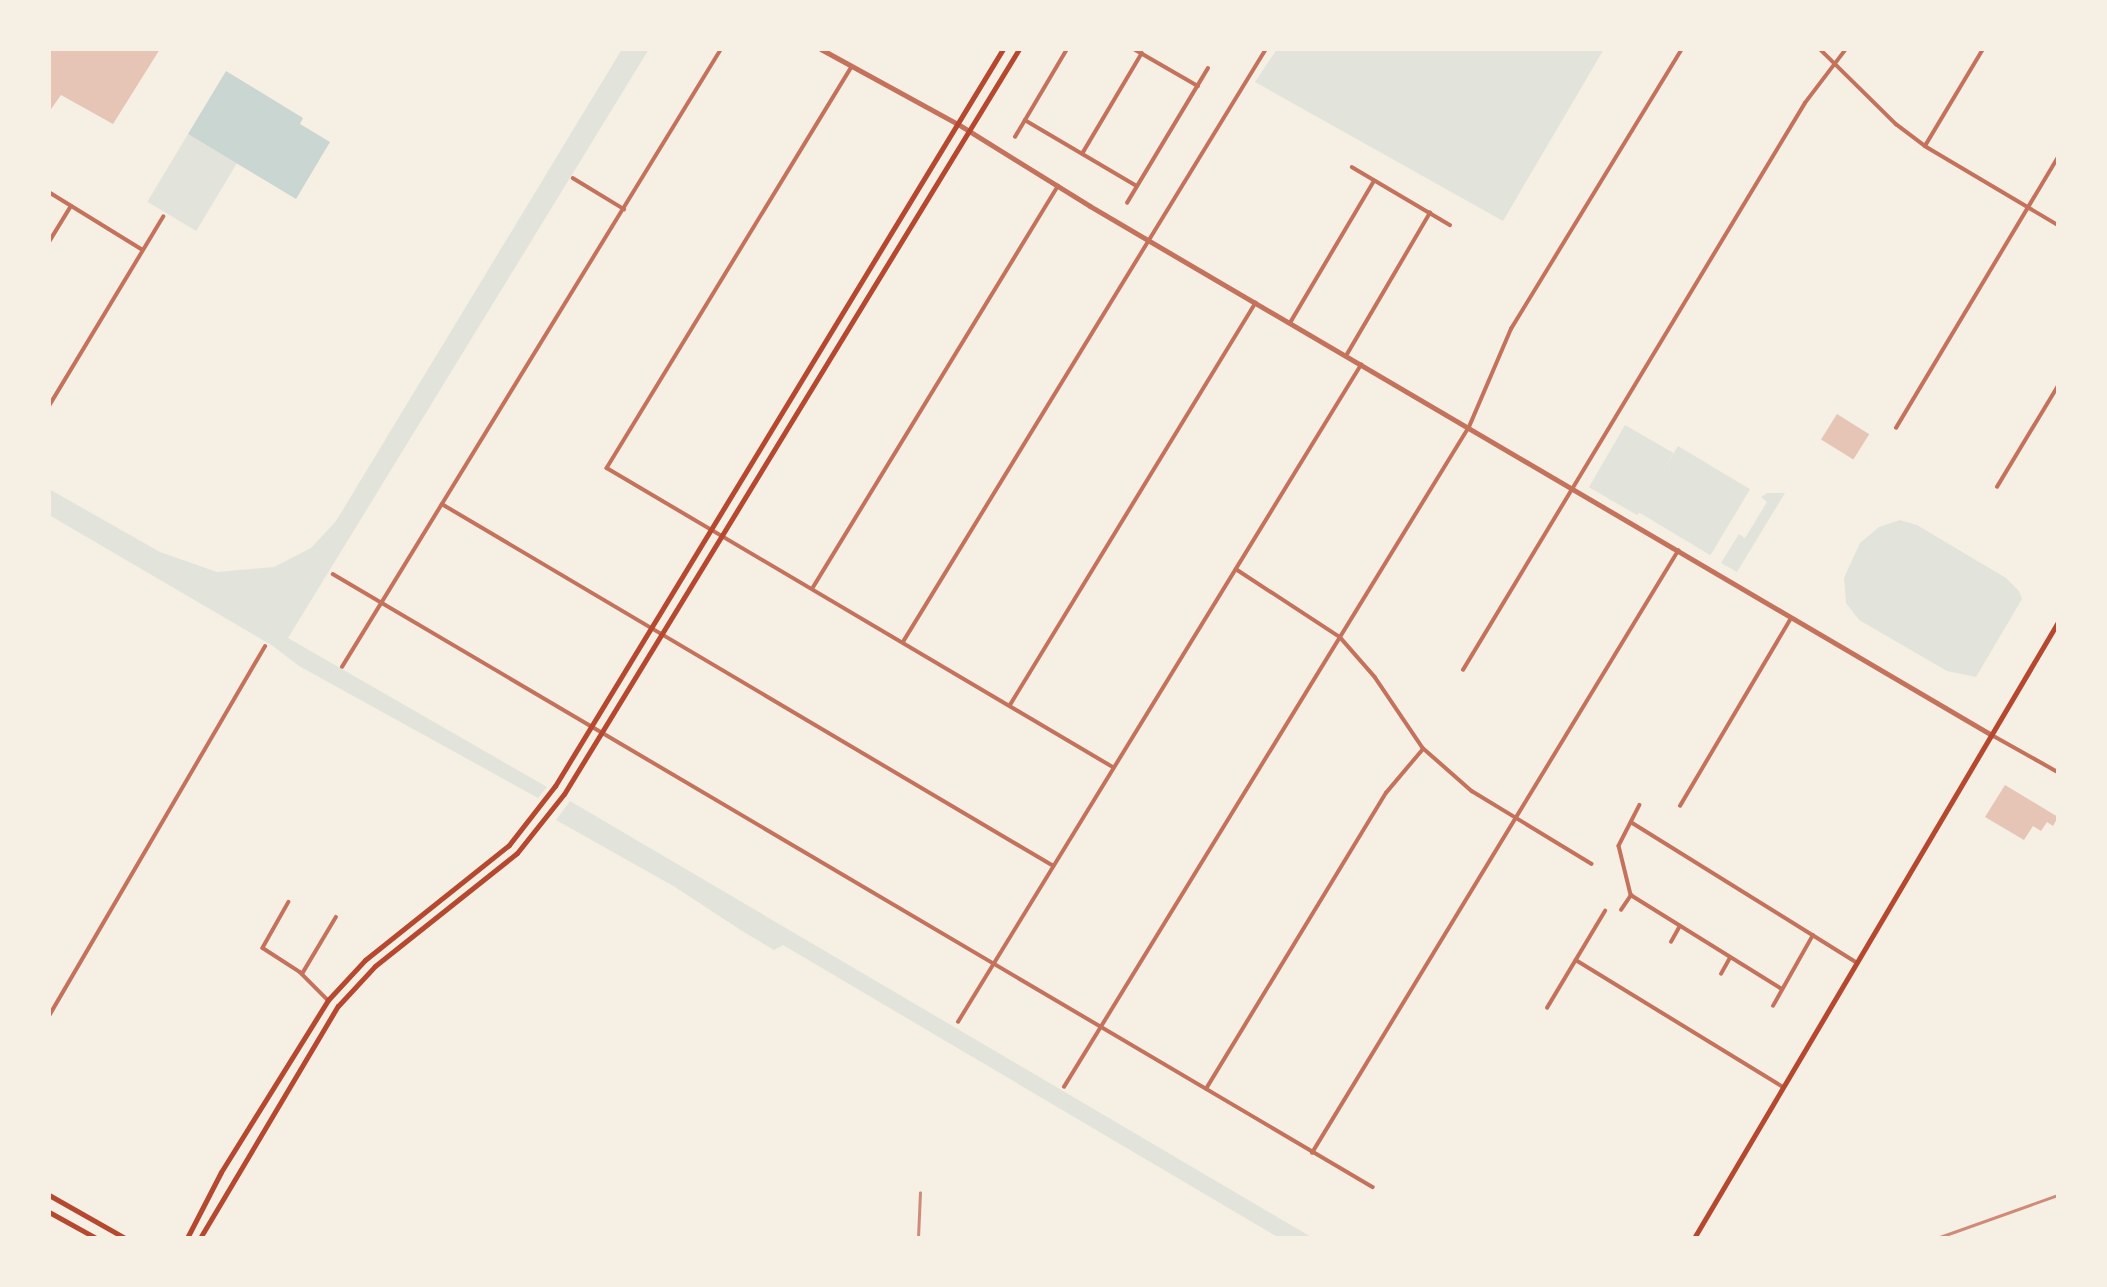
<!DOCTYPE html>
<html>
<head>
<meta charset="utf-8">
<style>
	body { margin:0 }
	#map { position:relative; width:2107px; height:1287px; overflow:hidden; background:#f6efe4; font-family:"Fira Sans Condensed",sans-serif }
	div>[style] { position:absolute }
	.green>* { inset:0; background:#e2e4dc; transform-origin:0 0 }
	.water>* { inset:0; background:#c9d6d2 }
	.building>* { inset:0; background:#e6c5b7; transform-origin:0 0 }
	.minor>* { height:3.5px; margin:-1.75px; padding:0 1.75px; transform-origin:1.75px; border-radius:1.75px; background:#c5725c }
	.tertiary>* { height:4.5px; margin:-2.25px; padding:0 2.25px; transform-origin:2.25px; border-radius:2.25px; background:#c5725c }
	.secondary>* { height:5px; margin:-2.5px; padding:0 2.5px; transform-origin:2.5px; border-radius:2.5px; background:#b5482f }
	.rail>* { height:2.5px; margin:-1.25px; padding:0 1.25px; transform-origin:1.25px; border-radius:1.25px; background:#cf8b77 }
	span { translate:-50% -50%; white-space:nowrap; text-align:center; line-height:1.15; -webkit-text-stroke:7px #f6efe4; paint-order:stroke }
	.frame { position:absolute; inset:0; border:51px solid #f6efe4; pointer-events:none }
</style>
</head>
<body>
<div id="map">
	<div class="green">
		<div style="clip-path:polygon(622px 49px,649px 49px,288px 638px,547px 787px,538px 798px,299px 666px,273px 646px,49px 515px,49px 489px,160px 552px,217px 572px,274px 567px,311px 548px,336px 521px)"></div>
		<div style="clip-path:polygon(1277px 49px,1604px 49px,1503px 221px,1255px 82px)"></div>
		<div style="left:188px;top:134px;width:57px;height:79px;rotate:31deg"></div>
		<div style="left:1625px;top:425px;width:56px;height:72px;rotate:30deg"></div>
		<div style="left:1678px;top:446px;width:84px;height:77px;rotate:31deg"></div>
		<div style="clip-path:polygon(1767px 493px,1785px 493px,1737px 572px,1721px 563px,1739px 534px,1745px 538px,1767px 502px,1761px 497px)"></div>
		<div style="clip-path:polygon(1900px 520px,1917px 525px,2006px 578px,2019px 591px,2022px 599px,1976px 677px,1947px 671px,1859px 620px,1846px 603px,1844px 578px,1860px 543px,1879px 527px)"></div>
		<div style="clip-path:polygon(570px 801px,1313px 1238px,1279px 1238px,783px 945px,774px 950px,742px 931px,675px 887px,556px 820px)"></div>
	</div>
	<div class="water">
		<div style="clip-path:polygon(226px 71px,303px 118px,300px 124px,330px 142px,296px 199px,188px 134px)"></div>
	</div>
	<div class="building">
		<div style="clip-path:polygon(49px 49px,160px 49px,113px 124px,61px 95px,49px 112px)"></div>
		<div style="left:1837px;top:414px;width:38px;height:30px;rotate:32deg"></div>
		<div style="clip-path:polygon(2005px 785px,2058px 817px,2053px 826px,2047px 822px,2041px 831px,2033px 826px,2024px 840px,1985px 817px)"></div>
	</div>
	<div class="minor">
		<div style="left:1134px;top:49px;width:74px;rotate:30deg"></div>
		<div style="left:1820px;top:49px;width:107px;rotate:44.6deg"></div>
		<div style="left:1896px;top:124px;width:36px;rotate:37deg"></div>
		<div style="left:1925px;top:146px;width:155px;rotate:30.7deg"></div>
		<div style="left:852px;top:67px;width:470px;rotate:121.4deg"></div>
		<div style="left:607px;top:468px;width:588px;rotate:30.58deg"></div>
		<div style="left:1025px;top:120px;width:130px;rotate:30.5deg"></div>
		<div style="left:1015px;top:137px;width:102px;rotate:-59.4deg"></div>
		<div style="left:1925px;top:146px;width:113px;rotate:-59.1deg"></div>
		<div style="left:1082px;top:154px;width:117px;rotate:-59.3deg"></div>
		<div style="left:1352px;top:167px;width:114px;rotate:30.6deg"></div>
		<div style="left:573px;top:178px;width:60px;rotate:31.3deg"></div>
		<div style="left:49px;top:192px;width:110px;rotate:31.7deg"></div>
		<div style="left:1127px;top:203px;width:157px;rotate:-59deg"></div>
		<div style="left:49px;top:242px;width:42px;rotate:-58.6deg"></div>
		<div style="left:1290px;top:323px;width:165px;rotate:-59.4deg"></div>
		<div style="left:1346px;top:356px;width:166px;rotate:-59.6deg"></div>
		<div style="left:49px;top:406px;width:221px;rotate:-58.9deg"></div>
		<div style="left:1896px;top:428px;width:316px;rotate:-59.1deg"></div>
		<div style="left:1997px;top:487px;width:118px;rotate:-58.9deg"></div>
		<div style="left:442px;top:504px;width:709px;rotate:30.62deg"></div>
		<div style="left:1236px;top:569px;width:124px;rotate:33.2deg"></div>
		<div style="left:1340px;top:637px;width:53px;rotate:48.8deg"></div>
		<div style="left:1375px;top:677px;width:86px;rotate:55.9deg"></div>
		<div style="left:1423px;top:748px;width:65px;rotate:41.3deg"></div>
		<div style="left:1472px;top:791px;width:140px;rotate:31.3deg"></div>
		<div style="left:333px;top:574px;width:1207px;rotate:30.52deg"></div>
		<div style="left:812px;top:589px;width:472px;rotate:-58.6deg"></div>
		<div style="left:903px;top:642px;width:695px;rotate:-58.53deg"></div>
		<div style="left:342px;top:667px;width:725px;rotate:-58.48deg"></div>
		<div style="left:1463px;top:670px;width:662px;rotate:-58.9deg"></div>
		<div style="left:1805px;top:103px;width:68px;rotate:-52.8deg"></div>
		<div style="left:1010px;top:705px;width:471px;rotate:-58.6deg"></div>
		<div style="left:1992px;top:735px;width:76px;rotate:29.3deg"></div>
		<div style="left:1640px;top:805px;width:46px;rotate:117.1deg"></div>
		<div style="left:1619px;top:846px;width:50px;rotate:76.2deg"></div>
		<div style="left:1631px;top:895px;width:178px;rotate:31.9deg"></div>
		<div style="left:1680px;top:806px;width:218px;rotate:-59.4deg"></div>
		<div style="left:1631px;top:822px;width:265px;rotate:31.9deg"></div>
		<div style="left:289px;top:902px;width:53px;rotate:119.5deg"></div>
		<div style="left:263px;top:948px;width:44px;rotate:33deg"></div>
		<div style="left:300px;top:972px;width:40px;rotate:45deg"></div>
		<div style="left:1621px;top:910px;width:18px;rotate:-56deg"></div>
		<div style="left:1671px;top:942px;width:18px;rotate:-61deg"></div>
		<div style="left:1576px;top:960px;width:243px;rotate:31.5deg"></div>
		<div style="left:302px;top:974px;width:66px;rotate:-59.2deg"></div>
		<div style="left:1721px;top:974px;width:18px;rotate:-61deg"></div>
		<div style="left:1773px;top:1006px;width:81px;rotate:-60.6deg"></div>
		<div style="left:1547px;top:1008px;width:113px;rotate:-59.1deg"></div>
		<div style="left:49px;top:1016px;width:428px;rotate:-59.7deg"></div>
		<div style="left:958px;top:1022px;width:771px;rotate:-58.48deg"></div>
		<div style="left:1064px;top:1087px;width:774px;rotate:-58.47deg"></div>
		<div style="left:1469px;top:427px;width:107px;rotate:-66.8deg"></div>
		<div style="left:1511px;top:329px;width:328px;rotate:-58.6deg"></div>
		<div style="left:1206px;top:1089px;width:346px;rotate:-58.7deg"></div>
		<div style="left:1386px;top:793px;width:57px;rotate:-49.9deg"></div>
		<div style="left:1312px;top:1153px;width:705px;rotate:-58.7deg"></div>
	</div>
	<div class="tertiary">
		<div style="left:821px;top:49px;width:156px;rotate:28.7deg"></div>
		<div style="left:958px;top:124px;width:155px;rotate:31.8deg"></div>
		<div style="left:1090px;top:206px;width:1046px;rotate:30.39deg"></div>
	</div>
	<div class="secondary">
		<div style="left:49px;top:1195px;width:87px;rotate:29.5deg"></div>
		<div style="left:49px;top:1212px;width:54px;rotate:29deg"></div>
		<div style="left:187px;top:1238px;width:74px;rotate:-62.7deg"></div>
		<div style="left:221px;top:1172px;width:203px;rotate:-58.1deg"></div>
		<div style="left:328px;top:1000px;width:54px;rotate:-47.2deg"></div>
		<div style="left:365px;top:960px;width:184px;rotate:-38.6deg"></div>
		<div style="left:509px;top:845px;width:75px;rotate:-52.1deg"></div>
		<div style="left:555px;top:786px;width:862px;rotate:-58.71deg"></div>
		<div style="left:200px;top:1238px;width:270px;rotate:-59.3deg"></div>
		<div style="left:338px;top:1006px;width:54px;rotate:-47.2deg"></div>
		<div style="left:375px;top:966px;width:181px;rotate:-38.5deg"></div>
		<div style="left:517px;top:853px;width:75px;rotate:-51.5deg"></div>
		<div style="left:564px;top:794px;width:873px;rotate:-58.59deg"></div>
		<div style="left:1694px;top:1238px;width:716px;rotate:-59.42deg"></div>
	</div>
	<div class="rail">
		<div style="left:918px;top:1238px;width:45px;rotate:-87.5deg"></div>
		<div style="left:1937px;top:1238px;width:128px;rotate:-19.6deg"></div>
	</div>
	<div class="frame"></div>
</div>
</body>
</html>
